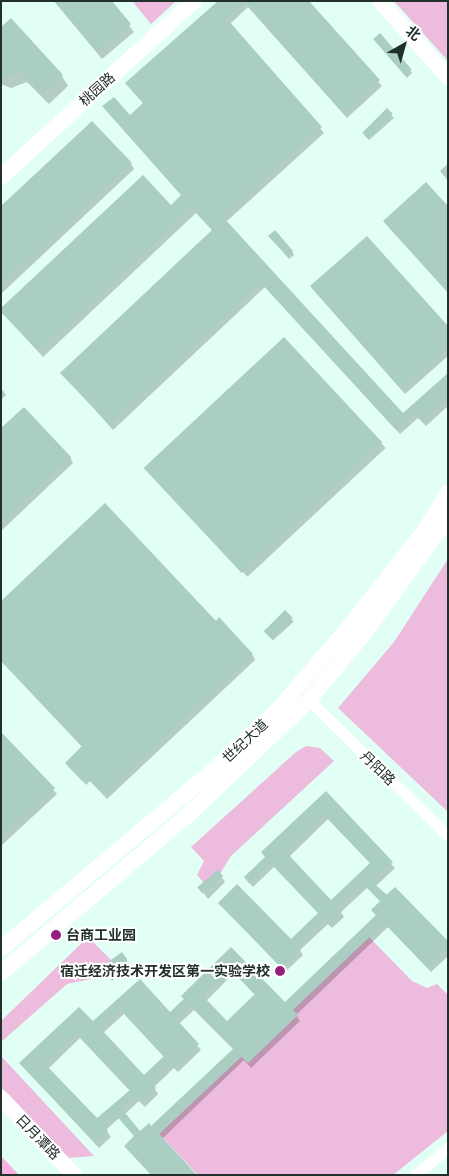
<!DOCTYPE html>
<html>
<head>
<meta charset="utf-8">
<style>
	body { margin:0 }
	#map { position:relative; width:449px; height:1176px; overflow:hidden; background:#e1fff4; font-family:"PT Sans","Noto Sans SC",sans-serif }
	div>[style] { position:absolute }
	.green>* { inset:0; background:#edbbdd }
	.water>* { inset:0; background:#fab0e3 }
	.shadow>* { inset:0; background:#0003; transform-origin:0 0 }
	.building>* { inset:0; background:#abcec2; transform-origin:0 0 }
	.street>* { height:11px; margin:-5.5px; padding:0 5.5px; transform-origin:5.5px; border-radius:5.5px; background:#fff }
	.secondary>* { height:16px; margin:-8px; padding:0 8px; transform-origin:8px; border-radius:8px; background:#fff }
	.dots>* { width:14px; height:14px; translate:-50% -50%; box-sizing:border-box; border:2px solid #fff; border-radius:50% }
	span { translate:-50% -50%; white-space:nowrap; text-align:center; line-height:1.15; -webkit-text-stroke:4px #fff; paint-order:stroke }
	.street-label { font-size:14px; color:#22302b }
	.poi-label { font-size:14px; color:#22302b; font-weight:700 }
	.left { translate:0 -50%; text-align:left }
	.right { translate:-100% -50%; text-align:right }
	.frame { position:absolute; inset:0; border:2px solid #22302b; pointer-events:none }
	.north { position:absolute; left:379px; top:20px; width:50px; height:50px; -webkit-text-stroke:4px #fff; paint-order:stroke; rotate:38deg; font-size:14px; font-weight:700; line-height:20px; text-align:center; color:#22302b }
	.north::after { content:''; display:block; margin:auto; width:18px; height:22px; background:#22302b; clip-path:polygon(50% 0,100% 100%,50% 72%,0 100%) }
</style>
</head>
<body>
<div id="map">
	<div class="green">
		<div style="clip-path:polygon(132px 1px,176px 1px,151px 24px)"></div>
		<div style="clip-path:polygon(394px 1px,448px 1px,448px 61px)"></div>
		<div style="clip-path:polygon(448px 559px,448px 812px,338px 708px,394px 642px)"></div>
		<div style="clip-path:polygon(306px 746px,320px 748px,334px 761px,231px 856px,221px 872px,206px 885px,197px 875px,204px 861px,191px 847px,296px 752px)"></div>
		<div style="clip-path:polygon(88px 937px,117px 966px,107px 976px,67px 984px,1px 1042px,1px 1021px)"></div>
		<div style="clip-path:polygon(369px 937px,412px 981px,427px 988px,437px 984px,448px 995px,448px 1131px,393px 1175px,198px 1175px,159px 1134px)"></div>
		<div style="clip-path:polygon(1px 1056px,94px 1156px,67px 1158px,1px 1087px)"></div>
	</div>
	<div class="water">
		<div style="clip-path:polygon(1px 1156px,19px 1175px,1px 1175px)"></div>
	</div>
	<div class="shadow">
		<div style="clip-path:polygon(54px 1px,110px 1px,134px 32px,102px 59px)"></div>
		<div style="clip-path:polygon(220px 1px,308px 1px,382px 86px,347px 118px,248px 7px,230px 24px,324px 133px,226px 222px,403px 414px,448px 375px,448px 406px,426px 426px,418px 418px,400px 434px,265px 287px,113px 430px,62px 373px,213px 231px,196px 213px,43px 357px,1px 311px,171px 206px,182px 196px,104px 107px,130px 117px,144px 104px,126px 83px)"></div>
		<div style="clip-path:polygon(1px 29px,62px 76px,68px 86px,49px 104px,27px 82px,11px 88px,1px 84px)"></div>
		<div style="clip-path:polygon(380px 35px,410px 70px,412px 73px,407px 78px,377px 43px)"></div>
		<div style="clip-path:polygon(387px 110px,394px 118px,369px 140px,364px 135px)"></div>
		<div style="clip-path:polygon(131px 164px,134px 169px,1px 294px,1px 208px)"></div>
		<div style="clip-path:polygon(448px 164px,448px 181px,440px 171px)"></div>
		<div style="clip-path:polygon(448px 208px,448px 293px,384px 222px)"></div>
		<div style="clip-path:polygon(272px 239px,292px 251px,294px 255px,289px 259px)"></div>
		<div style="clip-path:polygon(311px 287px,448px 328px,448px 356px,405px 394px)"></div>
		<div style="left:284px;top:339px;width:149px;height:189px;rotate:47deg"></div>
		<div style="clip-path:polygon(1px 388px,6px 395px,1px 400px)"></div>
		<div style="clip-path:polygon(1px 430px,70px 457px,73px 463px,1px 531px)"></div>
		<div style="clip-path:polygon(1px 602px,252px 654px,255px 660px,107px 799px,90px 781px,86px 785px,67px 763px,83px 748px,1px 661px)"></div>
		<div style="left:285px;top:612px;width:13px;height:28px;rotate:48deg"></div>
		<div style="clip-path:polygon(1px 733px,57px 794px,1px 846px)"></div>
		<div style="clip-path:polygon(evenodd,326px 792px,395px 868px,376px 886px,448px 943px,448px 956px,431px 972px,388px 927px,296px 1015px,300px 1021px,251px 1068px,244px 1060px,162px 1139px,135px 1137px,119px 1118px,106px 1130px,111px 1137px,99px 1148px,21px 1064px,93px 1023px,139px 981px,170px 1014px,231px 949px,285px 1004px,377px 916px,373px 910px,381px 902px,367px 888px,341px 912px,344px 917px,332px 928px,328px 924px,300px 950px,303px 955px,285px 972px,219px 903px,291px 940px,319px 914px,274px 867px,253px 887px,245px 878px,266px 858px,262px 852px,326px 792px,328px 819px,371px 864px,331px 902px,289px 857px,328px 819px,326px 792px,234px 973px,256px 996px,227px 1023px,206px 1001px,234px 973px,326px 792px,194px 1010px,234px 1050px,151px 1127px,140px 1133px,125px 1114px,139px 1101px,145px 1107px,158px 1094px,154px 1087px,174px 1068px,178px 1072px,201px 1050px,179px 1024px,194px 1010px,326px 792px,124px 1014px,165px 1058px,144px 1077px,103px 1033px,124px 1014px,326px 792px,80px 1038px,130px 1091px,97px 1120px,48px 1069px,80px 1038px)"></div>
		<div style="clip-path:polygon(218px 872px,225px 882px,208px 899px,200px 888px)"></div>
		<div style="clip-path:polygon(126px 959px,129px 965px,112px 981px,104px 970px)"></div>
	</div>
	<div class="building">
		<div style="clip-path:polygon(54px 1px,112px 1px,131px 24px,97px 52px)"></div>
		<div style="clip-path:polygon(218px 1px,309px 1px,380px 80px,343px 113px,245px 2px,227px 19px,322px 127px,223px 217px,403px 413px,448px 373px,448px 398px,422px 421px,414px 413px,396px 430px,261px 283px,110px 425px,60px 373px,212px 230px,192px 208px,39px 352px,1px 312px,1px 308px,143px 175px,171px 205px,181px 195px,102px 106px,114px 97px,130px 115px,143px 103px,125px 83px)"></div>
		<div style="clip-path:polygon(11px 18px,63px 75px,42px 95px,20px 72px,1px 79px,1px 27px)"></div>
		<div style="left:380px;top:33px;width:48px;height:9px;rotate:49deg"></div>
		<div style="left:387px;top:108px;width:8px;height:35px;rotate:45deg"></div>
		<div style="clip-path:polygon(92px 121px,132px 163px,1px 286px,1px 206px)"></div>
		<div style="clip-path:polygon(426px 182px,448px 206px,448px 292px,383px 221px)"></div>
		<div style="clip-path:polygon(275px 230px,293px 251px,287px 256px,268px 236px)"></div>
		<div style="clip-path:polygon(367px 236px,448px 326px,448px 348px,401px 389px,310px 286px)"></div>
		<div style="left:284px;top:337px;width:144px;height:192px;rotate:47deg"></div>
		<div style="clip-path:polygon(24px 407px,71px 457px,1px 523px,1px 428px)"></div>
		<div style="clip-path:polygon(105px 503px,216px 621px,219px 617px,253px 654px,104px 795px,86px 777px,82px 781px,65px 763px,82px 746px,1px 661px,1px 601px)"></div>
		<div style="left:285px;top:610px;width:11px;height:30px;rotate:45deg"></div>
		<div style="clip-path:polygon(1px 732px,55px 788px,1px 838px)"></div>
		<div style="clip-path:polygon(evenodd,326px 791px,393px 862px,372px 881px,386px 895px,395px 887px,448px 941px,448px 948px,428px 968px,384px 923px,293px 1010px,298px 1015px,248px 1063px,241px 1056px,159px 1134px,197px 1175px,151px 1175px,124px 1146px,134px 1136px,115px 1114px,103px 1125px,108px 1131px,95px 1143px,19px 1063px,79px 1007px,93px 1021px,140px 979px,170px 1012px,184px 999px,181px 996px,231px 947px,285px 1002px,376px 915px,371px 910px,380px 901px,363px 883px,338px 907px,342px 911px,329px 924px,324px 919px,297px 945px,301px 949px,282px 968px,218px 903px,237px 884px,291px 939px,318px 913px,271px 863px,249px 883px,244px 877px,265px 857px,261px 852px,326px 791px,324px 815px,370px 863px,331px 900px,286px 852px,324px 815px,326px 791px,231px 969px,255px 994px,227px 1021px,203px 996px,231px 969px,326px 791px,190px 1005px,234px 1048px,151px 1126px,149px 1123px,140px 1131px,122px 1109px,135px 1096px,141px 1102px,156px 1088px,151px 1082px,170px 1064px,174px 1068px,199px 1044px,176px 1019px,190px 1005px,326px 791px,120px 1009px,164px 1056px,144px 1075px,100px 1028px,120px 1009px,326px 791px,77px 1034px,130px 1090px,97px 1118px,45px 1064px,77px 1034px)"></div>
		<div style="left:218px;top:870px;width:8px;height:27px;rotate:50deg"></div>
		<div style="left:122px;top:952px;width:9px;height:27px;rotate:54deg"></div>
	</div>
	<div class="street">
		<div style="left:309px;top:700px;width:194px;rotate:44.4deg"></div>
		<div style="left:415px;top:1175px;width:43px;rotate:-39.3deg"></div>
	</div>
	<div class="secondary">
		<div style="left:380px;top:1px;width:102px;rotate:48.2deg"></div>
		<div style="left:1px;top:177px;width:261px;rotate:-42.4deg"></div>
		<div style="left:1px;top:949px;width:284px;rotate:-40.1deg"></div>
		<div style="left:218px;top:766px;width:81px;rotate:-43deg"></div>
		<div style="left:277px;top:711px;width:111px;rotate:-49.4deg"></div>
		<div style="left:349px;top:627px;width:123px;rotate:-51.9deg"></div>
		<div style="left:425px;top:530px;width:44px;rotate:-58.1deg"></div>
		<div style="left:1px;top:973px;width:246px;rotate:-40.2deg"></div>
		<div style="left:189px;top:814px;width:166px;rotate:-43.5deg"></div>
		<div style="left:309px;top:700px;width:83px;rotate:-50.4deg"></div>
		<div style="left:362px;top:636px;width:146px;rotate:-53.9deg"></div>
		<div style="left:1px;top:1098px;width:106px;rotate:46.5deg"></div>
	</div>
	<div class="dots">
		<div style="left:56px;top:935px;background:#951f7c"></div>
		<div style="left:280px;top:971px;background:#951f7c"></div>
	</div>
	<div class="street-label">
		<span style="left:97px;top:89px;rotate:-42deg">桃园路</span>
		<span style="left:245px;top:741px;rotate:-43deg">世纪大道</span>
		<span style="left:378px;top:768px;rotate:44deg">丹阳路</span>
		<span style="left:38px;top:1137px;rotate:46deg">日月潭路</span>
	</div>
	<div class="poi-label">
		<span class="left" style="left:66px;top:935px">台商工业园</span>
		<span class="right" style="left:270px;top:971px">宿迁经济技术开发区第一实验学校</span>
	</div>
	<div class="frame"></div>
	<div class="north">北</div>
</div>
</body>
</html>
